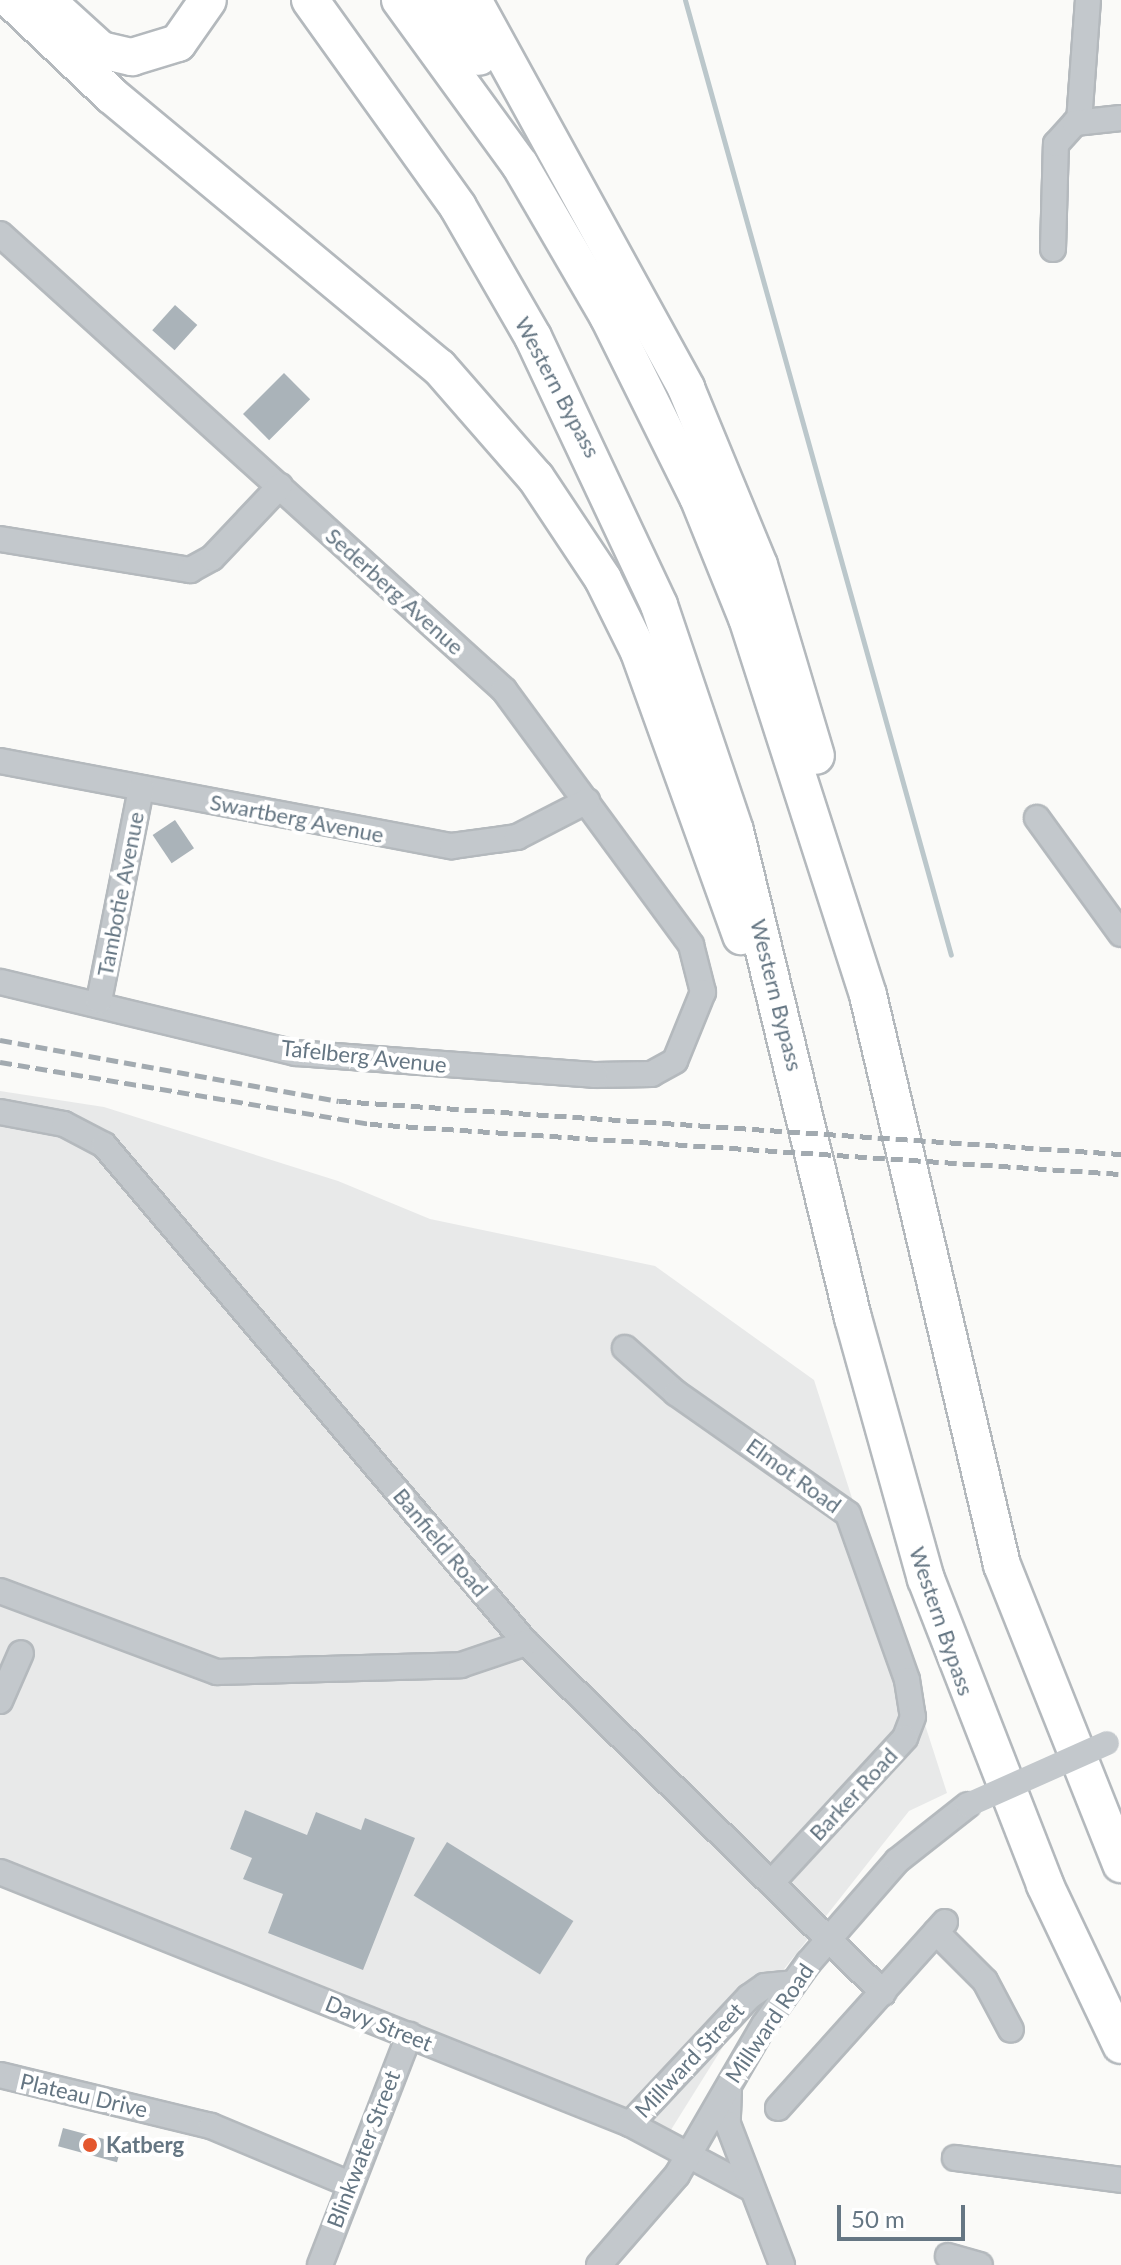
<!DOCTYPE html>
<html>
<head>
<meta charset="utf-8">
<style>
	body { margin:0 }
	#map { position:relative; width:1121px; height:2265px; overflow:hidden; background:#fafaf8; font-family:Lato,sans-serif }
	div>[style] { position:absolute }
	.built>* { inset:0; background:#e8e9e9 }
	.stream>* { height:5px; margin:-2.5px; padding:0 2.5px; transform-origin:2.5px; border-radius:2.5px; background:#bbc7cb }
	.building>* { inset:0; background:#aab3b9; transform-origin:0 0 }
	.roads { filter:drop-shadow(2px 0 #b4b9bd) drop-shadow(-2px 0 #b4b9bd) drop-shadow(0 2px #b4b9bd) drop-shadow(0 -2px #b4b9bd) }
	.minor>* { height:24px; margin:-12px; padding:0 12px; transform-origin:12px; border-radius:12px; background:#c3c8cc }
	.highway>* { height:36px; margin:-18px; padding:0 18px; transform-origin:18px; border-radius:18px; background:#fff }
	.rail>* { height:5px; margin-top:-2.5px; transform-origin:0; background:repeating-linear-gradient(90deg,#a2aab0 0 12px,transparent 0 18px) }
	.minor-bridge>* { height:24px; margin:-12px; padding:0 12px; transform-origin:12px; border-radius:12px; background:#c3c8cc }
	.dots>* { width:22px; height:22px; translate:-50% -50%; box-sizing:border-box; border:4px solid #fff; border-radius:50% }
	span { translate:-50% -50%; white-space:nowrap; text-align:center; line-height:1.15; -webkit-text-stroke:8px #fff; paint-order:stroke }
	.street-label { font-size:22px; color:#657683 }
	.poi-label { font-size:22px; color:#657683; font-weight:700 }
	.left { translate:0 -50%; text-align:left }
	.scale { position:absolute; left:837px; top:2205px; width:128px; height:36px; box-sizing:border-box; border:4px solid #657683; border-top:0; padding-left:10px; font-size:24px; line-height:28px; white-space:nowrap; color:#657683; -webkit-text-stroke:6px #fff; paint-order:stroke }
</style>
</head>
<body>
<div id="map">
	<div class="built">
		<div style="clip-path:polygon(0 1091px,104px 1107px,338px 1181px,430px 1219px,655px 1266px,814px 1380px,947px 1793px,909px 1811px,724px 2045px,669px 2133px,0 1873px)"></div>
	</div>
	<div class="stream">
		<div style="left:685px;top:0;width:991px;rotate:74.44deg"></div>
	</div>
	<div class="building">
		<div style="left:175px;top:305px;width:30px;height:34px;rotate:42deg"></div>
		<div style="left:284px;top:373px;width:37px;height:58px;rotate:45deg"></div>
		<div style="left:175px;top:820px;width:34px;height:27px;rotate:56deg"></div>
		<div style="clip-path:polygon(245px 1810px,307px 1835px,316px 1812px,361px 1830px,365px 1818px,415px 1838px,363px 1970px,268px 1933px,283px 1894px,243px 1879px,252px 1858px,230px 1849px)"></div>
		<div style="left:447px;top:1842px;width:149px;height:63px;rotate:32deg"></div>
		<div style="left:63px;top:2128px;width:61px;height:19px;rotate:15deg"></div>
	</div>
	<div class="roads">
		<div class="minor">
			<div style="left:1079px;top:122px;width:122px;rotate:-85.8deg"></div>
			<div style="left:0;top:234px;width:680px;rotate:42.14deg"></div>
			<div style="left:504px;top:690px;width:316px;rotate:53.7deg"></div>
			<div style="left:691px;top:945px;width:49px;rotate:75.7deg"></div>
			<div style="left:703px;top:992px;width:74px;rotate:112.1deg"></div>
			<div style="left:675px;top:1061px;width:26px;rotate:151deg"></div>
			<div style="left:652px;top:1074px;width:57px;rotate:179deg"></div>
			<div style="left:595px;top:1075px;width:300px;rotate:-175.8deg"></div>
			<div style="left:296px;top:1053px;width:304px;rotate:-166.5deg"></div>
			<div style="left:1053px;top:249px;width:105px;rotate:-88.4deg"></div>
			<div style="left:1056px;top:144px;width:28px;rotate:-48deg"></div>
			<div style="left:1075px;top:123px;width:46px;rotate:-6.2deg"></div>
			<div style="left:0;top:539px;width:193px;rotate:9.3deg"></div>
			<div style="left:190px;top:570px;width:25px;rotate:-29deg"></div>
			<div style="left:212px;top:558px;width:99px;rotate:-46.6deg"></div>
			<div style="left:0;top:761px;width:460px;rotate:10.7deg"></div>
			<div style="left:452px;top:846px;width:66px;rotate:-7.9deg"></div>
			<div style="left:517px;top:837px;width:79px;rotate:-27.2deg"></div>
			<div style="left:1037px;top:818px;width:143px;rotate:54.1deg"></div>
			<div style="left:99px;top:1001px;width:217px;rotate:-78.8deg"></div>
			<div style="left:0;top:1112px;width:65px;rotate:10.6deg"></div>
			<div style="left:64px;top:1124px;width:45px;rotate:27.7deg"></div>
			<div style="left:104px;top:1145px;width:653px;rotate:49.72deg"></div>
			<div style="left:526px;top:1643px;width:500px;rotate:44.4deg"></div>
			<div style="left:625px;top:1348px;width:68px;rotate:41.4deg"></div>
			<div style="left:676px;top:1393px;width:210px;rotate:35.1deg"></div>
			<div style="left:848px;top:1514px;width:176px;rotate:70.4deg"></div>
			<div style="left:907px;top:1680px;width:37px;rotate:81deg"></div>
			<div style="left:913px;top:1717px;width:22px;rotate:111deg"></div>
			<div style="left:905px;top:1738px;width:197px;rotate:132.7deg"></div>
			<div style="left:0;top:1591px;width:232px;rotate:20.5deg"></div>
			<div style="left:217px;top:1672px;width:244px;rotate:-1.6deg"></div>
			<div style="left:461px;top:1665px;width:69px;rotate:-18.7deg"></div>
			<div style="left:0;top:1701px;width:52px;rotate:-66.4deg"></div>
			<div style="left:0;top:1872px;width:679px;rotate:21.8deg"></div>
			<div style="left:630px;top:2124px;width:138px;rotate:28deg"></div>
			<div style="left:936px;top:1932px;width:69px;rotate:45deg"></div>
			<div style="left:985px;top:1981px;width:55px;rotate:62deg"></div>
			<div style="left:0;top:2075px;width:217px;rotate:13.6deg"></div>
			<div style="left:211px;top:2126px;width:147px;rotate:22.7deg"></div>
			<div style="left:729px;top:2087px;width:37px;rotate:92deg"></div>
			<div style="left:728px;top:2124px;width:151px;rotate:69deg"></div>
			<div style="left:778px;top:2108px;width:250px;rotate:-48.1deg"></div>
			<div style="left:630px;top:2124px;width:174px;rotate:-46.9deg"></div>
			<div style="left:749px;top:1997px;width:19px;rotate:-35deg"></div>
			<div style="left:765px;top:1986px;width:28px;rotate:-6deg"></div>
			<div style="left:955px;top:2158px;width:167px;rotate:7.5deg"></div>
			<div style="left:948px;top:2256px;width:33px;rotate:16deg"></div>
			<div style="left:320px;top:2265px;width:247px;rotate:-68.8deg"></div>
			<div style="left:599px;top:2265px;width:119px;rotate:-49.1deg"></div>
			<div style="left:677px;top:2175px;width:173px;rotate:-59.9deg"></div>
			<div style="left:764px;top:2025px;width:77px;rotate:-54.5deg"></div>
			<div style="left:809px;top:1962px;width:134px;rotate:-48.9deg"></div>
			<div style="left:897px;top:1861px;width:90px;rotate:-38.3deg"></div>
		</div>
		<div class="highway">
			<div style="left:11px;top:0;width:138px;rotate:43.5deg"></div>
			<div style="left:111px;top:95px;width:426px;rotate:39.7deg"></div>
			<div style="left:439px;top:367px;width:147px;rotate:48.9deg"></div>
			<div style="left:536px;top:478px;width:121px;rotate:56.4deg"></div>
			<div style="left:603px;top:579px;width:81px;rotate:63.7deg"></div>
			<div style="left:639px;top:652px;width:302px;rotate:70.2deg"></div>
			<div style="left:46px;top:0;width:74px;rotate:42.3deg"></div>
			<div style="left:101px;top:50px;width:32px;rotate:13deg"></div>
			<div style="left:132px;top:57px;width:48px;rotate:-16.9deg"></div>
			<div style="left:178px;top:43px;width:52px;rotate:-55.1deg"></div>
			<div style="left:310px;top:0;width:254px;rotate:54.4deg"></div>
			<div style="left:458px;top:207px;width:150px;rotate:60deg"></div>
			<div style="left:533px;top:337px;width:296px;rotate:64.8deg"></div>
			<div style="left:659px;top:605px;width:238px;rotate:71.4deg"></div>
			<div style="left:735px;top:831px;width:501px;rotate:76.38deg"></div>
			<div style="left:853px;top:1318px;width:271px;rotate:74.4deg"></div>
			<div style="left:926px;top:1579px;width:328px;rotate:68.7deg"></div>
			<div style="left:1045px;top:1885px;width:177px;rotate:64.6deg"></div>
			<div style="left:400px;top:0;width:204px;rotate:54deg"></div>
			<div style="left:520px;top:165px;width:175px;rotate:59.8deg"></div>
			<div style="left:608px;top:316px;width:202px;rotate:63.6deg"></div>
			<div style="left:698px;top:497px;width:131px;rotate:68deg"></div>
			<div style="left:747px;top:618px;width:396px;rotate:72.2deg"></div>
			<div style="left:868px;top:995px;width:586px;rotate:76.77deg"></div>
			<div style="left:1002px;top:1565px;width:322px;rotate:68.3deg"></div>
			<div style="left:438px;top:0;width:70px;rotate:54.3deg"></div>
			<div style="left:473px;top:0;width:443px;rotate:61.2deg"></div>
			<div style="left:686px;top:388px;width:191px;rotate:67.6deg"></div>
			<div style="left:759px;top:565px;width:199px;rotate:73.4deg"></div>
		</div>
	</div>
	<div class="rail">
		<div style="left:0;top:1040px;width:344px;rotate:10.2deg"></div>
		<div style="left:339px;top:1101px;width:784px;rotate:3.88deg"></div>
		<div style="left:0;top:1062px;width:375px;rotate:9.5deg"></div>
		<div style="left:370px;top:1124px;width:753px;rotate:3.81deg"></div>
	</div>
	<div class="minor-bridge">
		<div style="left:968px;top:1805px;width:152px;rotate:-24deg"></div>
	</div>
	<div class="dots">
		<div style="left:90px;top:2145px;background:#e4572e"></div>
	</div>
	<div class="street-label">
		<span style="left:558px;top:387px;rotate:62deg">Western Bypass</span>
		<span style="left:395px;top:591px;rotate:42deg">Sederberg Avenue</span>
		<span style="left:297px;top:818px;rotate:11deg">Swartberg Avenue</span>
		<span style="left:120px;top:894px;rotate:-79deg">Tambotie Avenue</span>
		<span style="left:777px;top:995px;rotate:76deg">Western Bypass</span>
		<span style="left:364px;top:1056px;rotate:6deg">Tafelberg Avenue</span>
		<span style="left:794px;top:1475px;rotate:36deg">Elmot Road</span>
		<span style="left:441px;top:1542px;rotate:50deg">Banfield Road</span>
		<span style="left:942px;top:1621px;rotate:71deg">Western Bypass</span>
		<span style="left:853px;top:1794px;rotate:-47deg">Barker Road</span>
		<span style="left:379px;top:2023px;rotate:22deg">Davy Street</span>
		<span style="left:769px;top:2023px;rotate:-56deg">Millward Road</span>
		<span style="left:689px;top:2060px;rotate:-47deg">Millward Street</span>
		<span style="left:84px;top:2095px;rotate:13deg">Plateau Drive</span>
		<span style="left:363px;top:2149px;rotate:-69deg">Blinkwater Street</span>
	</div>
	<div class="poi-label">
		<span class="left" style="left:106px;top:2145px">Katberg</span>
	</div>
	<div class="scale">50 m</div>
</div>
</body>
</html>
